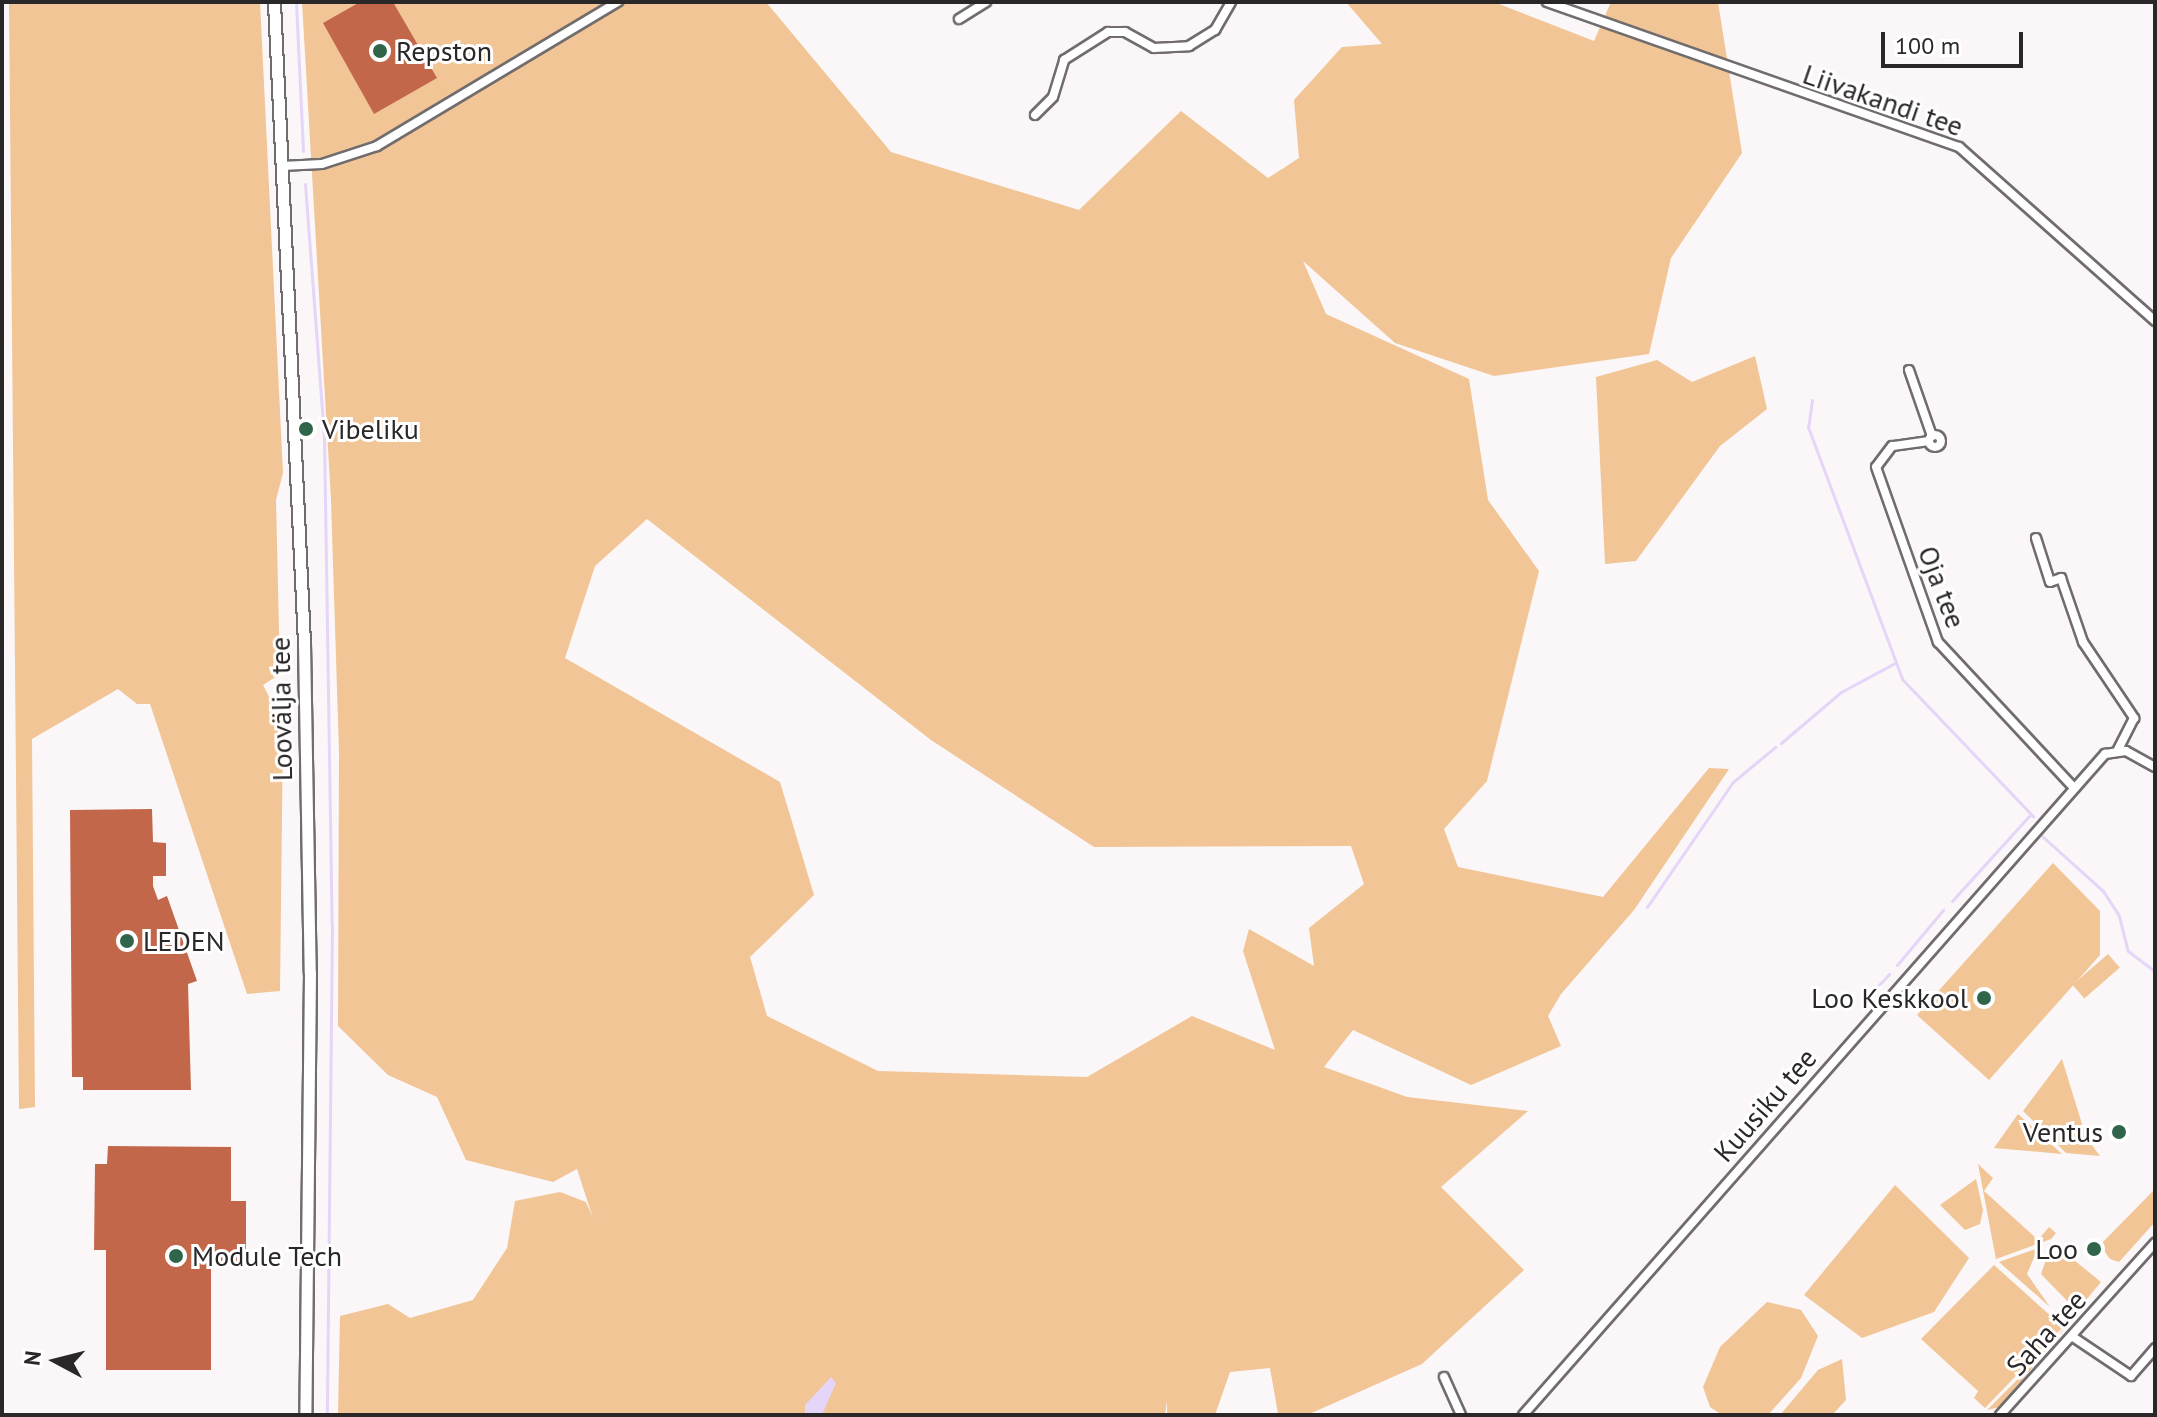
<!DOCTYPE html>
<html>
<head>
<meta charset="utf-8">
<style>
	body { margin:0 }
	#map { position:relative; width:2157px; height:1417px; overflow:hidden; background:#fbf6f7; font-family:"PT Sans",sans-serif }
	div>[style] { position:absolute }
	.green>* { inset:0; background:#f1c595; transform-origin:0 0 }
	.water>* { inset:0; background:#e5d5f8 }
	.stream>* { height:3px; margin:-1.5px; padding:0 1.5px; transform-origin:1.5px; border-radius:1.5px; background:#e5d5f8 }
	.building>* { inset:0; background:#c3674a }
	.roads { filter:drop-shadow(2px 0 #716c6d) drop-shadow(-2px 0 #716c6d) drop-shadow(0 2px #716c6d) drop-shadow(0 -2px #716c6d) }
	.street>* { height:8px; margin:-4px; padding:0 4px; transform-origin:4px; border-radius:4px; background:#fff }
	.street>.ring { margin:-4px; padding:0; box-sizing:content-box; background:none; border:8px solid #fff; border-radius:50% }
	.secondary>* { height:11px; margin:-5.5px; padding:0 5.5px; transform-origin:5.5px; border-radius:5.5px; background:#fff }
	.dots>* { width:22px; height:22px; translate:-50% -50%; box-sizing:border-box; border:4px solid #fff; border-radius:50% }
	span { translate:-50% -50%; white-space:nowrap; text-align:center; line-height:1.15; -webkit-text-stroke:6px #fff; paint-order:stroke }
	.poi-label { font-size:28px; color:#292727 }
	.left { translate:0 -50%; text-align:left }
	.right { translate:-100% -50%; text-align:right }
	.street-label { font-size:28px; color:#292727 }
	.frame { position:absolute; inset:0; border:4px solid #292727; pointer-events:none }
	.north { position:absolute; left:16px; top:1321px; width:80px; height:80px; -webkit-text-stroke:6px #fff; paint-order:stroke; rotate:277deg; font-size:22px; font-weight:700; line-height:32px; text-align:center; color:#292727 }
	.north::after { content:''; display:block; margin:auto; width:28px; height:36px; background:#292727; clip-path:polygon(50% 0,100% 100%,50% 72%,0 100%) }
	.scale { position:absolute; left:1881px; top:32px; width:142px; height:36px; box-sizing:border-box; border:4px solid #292727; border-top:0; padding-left:10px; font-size:24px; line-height:28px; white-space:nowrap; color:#292727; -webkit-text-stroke:6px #fff; paint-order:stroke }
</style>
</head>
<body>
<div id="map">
	<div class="green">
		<div style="clip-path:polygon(9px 2px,260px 2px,283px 473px,276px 500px,280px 674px,263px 685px,283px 724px,280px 991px,247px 994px,150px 704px,137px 704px,118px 689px,32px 739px,35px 1107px,19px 1109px)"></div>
		<div style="clip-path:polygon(evenodd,302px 2px,766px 2px,891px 152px,1079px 210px,1181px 111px,1268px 178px,1299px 158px,1294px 100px,1342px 47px,1382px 44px,1346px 2px,1494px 2px,1594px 41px,1611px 2px,1718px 2px,1742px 153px,1671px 258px,1649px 354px,1494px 376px,1395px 343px,1303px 261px,1326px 314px,1469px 379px,1488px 500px,1539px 571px,1487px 781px,1444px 829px,1458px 867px,1603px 897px,1709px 768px,1729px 769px,1634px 910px,1561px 994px,1548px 1016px,1561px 1046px,1471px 1085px,1353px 1030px,1324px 1067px,1407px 1097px,1528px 1111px,1441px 1187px,1524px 1270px,1422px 1364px,1307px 1415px,1278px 1414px,1270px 1368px,1230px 1372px,1215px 1415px,1167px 1415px,1167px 1401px,1165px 1415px,338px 1415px,340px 1316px,388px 1304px,410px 1318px,473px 1300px,507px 1248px,515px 1201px,560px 1192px,586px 1202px,593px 1218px,577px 1169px,553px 1182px,466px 1160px,437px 1097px,388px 1075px,338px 1026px,339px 752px,331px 500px,302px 2px,647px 519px,931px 740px,1094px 847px,1351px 846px,1364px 884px,1309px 928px,1314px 966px,1249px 929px,1243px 951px,1275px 1050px,1192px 1016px,1087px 1077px,878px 1071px,767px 1016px,750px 957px,814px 895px,780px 782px,565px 658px,595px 566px,647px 519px)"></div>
		<div style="clip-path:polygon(1755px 356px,1767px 409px,1720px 446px,1636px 561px,1605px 564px,1596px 377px,1657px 360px,1692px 382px)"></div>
		<div style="clip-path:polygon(2053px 863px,2100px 911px,2100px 955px,1989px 1080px,1917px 1015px)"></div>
		<div style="left:2108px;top:954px;width:18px;height:47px;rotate:49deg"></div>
		<div style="clip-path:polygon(2062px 1059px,2086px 1137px,2100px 1156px,2066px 1153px,2023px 1111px)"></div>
		<div style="clip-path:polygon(2018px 1114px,2062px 1154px,1994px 1148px)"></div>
		<div style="clip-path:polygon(1978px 1164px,1993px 1178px,1984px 1191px,2038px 1240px,2049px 1227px,2056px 1233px,2051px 1239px,1996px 1259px)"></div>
		<div style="clip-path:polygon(1976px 1179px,1983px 1210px,1980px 1224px,1965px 1230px,1940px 1205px)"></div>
		<div style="clip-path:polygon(1895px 1185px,1969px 1258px,1934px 1312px,1862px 1338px,1804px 1295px)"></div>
		<div style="clip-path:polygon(2155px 1189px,2155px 1222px,2119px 1262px,2110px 1259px,2100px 1245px)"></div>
		<div style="clip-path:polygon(2038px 1248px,2027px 1274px,2050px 1307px,1999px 1262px)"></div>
		<div style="clip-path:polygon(2064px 1252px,2101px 1282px,2077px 1311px,2041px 1274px,2047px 1257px)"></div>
		<div style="clip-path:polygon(1994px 1265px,2063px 1327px,1985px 1408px,1974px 1398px,1978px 1391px,1921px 1339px)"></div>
		<div style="clip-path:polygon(1767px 1302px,1801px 1310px,1818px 1336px,1801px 1378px,1768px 1415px,1722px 1415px,1710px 1407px,1703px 1387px,1720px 1347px)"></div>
		<div style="clip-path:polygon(2069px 1323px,2000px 1407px,1987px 1410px,2028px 1369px)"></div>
		<div style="clip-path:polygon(1842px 1359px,1846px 1400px,1832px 1415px,1780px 1415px,1818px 1370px)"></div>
	</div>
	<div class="water">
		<div style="clip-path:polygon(831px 1377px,836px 1383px,822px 1415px,805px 1415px,805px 1405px)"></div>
	</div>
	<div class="stream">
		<div style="left:296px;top:2px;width:149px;rotate:87.3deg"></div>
		<div style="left:305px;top:184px;width:254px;rotate:85.7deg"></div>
		<div style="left:324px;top:437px;width:488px;rotate:89.1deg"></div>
		<div style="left:332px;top:925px;width:490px;rotate:90.6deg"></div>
		<div style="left:1812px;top:400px;width:27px;rotate:98deg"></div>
		<div style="left:1808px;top:427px;width:269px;rotate:69.5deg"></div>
		<div style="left:1902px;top:679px;width:190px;rotate:46.3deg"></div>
		<div style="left:1781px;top:743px;width:79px;rotate:-40.4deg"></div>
		<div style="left:1841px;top:692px;width:61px;rotate:-28.2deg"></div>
		<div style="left:2042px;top:836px;width:82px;rotate:42deg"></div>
		<div style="left:2103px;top:891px;width:30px;rotate:57deg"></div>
		<div style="left:2119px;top:916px;width:36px;rotate:76deg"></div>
		<div style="left:2128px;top:951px;width:34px;rotate:37deg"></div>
		<div style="left:1952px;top:901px;width:116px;rotate:-47.8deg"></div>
		<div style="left:1647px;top:907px;width:152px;rotate:-55.5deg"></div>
		<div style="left:1733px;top:782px;width:55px;rotate:-39.8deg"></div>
		<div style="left:1897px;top:965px;width:72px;rotate:-50.1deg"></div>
		<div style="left:1877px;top:987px;width:18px;rotate:-47deg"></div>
	</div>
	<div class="building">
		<div style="clip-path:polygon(360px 2px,393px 2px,437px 78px,374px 114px,323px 23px)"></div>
		<div style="clip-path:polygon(152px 809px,153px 842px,166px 843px,166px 876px,153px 876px,153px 886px,158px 900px,167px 896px,197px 981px,188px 984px,191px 1090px,83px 1090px,83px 1077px,72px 1077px,70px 810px)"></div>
		<div style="clip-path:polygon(108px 1146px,231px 1147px,231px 1201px,246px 1201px,246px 1262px,211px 1262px,211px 1370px,106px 1370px,106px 1250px,94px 1250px,95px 1164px,107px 1164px)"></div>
	</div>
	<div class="roads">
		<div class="street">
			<div style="left:1547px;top:2px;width:437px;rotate:19.4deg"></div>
			<div style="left:1959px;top:147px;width:262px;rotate:41.6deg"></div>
			<div style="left:959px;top:19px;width:32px;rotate:-32deg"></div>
			<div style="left:1035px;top:115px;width:25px;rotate:-45deg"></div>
			<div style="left:1053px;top:97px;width:39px;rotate:-73deg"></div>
			<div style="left:1064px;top:60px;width:52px;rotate:-32.5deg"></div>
			<div style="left:1108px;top:32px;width:17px"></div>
			<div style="left:1125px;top:32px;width:33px;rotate:29deg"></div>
			<div style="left:1154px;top:48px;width:35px;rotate:-3deg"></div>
			<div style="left:1189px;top:46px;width:31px;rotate:-32deg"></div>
			<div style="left:1215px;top:30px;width:32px;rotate:-60deg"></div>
			<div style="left:282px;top:166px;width:40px;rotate:-2.9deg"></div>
			<div style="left:322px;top:164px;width:58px;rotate:-18.1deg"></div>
			<div style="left:377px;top:146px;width:281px;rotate:-30.9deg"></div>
			<div style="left:1909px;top:370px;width:70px;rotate:70.8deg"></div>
			<div class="ring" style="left:1929px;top:435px;width:4px;height:4px"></div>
			<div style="left:1929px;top:441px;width:37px;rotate:172deg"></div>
			<div style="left:1892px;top:446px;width:26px;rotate:127deg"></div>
			<div style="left:1876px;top:467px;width:186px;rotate:70.5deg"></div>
			<div style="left:1938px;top:642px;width:200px;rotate:47deg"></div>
			<div style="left:2036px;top:538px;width:46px;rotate:72.3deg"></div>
			<div style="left:2050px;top:582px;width:12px;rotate:-20deg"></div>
			<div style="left:2061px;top:578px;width:68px;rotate:71deg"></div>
			<div style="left:2083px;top:642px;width:92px;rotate:56.1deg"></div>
			<div style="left:2134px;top:718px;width:36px;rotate:117deg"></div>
			<div style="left:2073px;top:1337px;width:70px;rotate:33.9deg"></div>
			<div style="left:2131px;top:1376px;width:37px;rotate:-49deg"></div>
			<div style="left:1444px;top:1377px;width:42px;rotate:65.9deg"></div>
			<div style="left:1523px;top:1415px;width:881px;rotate:-48.64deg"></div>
			<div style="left:2105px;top:754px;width:21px;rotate:-8deg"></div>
			<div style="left:2126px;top:751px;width:33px;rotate:29deg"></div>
			<div style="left:2000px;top:1415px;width:232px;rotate:-48deg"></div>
		</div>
		<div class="secondary">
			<div style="left:274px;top:2px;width:642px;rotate:87.32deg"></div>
			<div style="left:304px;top:643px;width:330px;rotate:89deg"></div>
			<div style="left:310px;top:973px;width:442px;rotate:90.6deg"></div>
		</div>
	</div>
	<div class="dots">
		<div style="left:380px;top:51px;background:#30654b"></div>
		<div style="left:306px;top:429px;background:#30654b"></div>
		<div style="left:127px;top:941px;background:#30654b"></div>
		<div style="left:1984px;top:998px;background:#30654b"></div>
		<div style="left:2119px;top:1132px;background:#30654b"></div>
		<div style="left:2094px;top:1249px;background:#30654b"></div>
		<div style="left:176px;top:1256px;background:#30654b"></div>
	</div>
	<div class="poi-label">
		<span class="left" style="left:396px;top:51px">Repston</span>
		<span class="left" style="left:322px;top:429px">Vibeliku</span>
		<span class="left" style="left:143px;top:941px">LEDEN</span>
		<span class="right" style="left:1968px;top:998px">Loo Keskkool</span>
		<span class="right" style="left:2103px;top:1132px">Ventus</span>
		<span class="right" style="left:2078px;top:1249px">Loo</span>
		<span class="left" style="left:192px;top:1256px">Module Tech</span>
	</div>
	<div class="street-label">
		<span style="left:1883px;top:100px;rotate:19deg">Liivakandi tee</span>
		<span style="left:1942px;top:587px;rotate:69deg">Oja tee</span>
		<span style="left:281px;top:709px;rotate:-91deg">Loovälja tee</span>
		<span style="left:1765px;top:1105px;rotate:-49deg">Kuusiku tee</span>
		<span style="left:2046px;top:1333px;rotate:-48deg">Saha tee</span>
	</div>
	<div class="frame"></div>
	<div class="north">N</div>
	<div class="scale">100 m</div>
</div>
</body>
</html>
